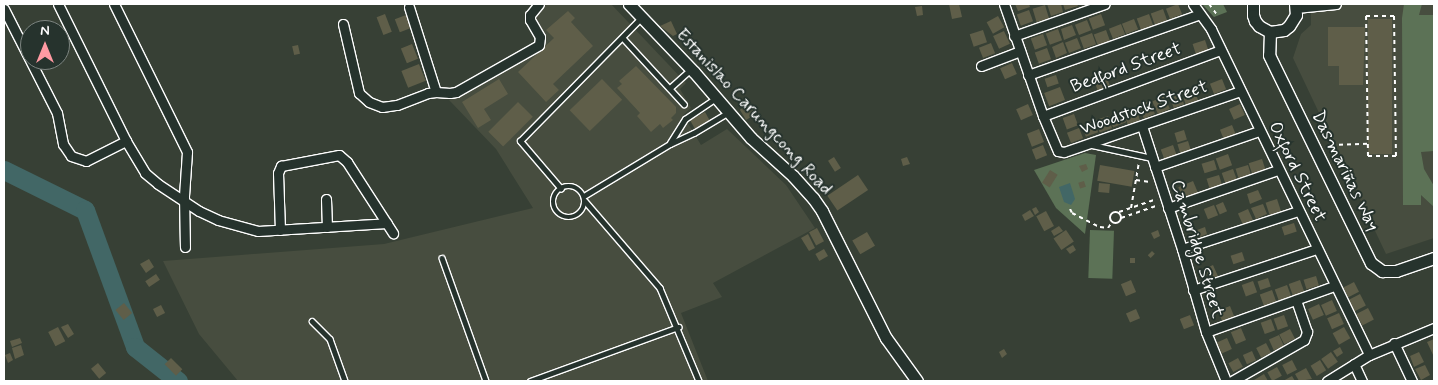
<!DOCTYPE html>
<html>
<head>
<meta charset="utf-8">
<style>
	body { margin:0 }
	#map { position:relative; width:1438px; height:385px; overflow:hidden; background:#374035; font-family:Mynerve,sans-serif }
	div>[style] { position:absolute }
	.built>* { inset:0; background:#474d3f }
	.green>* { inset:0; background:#5c7256; transform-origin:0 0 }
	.water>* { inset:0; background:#426766 }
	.river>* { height:19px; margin:-9.5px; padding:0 9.5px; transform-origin:9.5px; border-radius:9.5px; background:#426766 }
	.building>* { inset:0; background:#5f5e49; transform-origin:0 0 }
	.path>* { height:2px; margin-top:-1px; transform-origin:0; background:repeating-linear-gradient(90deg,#fff 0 4px,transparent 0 8px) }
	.path>.ring { margin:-1px; padding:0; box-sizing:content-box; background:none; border:2px solid #fff; border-radius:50% }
	.roads { filter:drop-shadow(1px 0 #fff) drop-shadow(-1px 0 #fff) drop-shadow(0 1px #fff) drop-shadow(0 -1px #fff) }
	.service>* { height:4.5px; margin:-2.25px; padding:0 2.25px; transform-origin:2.25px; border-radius:2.25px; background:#26332d }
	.service>.ring { margin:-2.25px; padding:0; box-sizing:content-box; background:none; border:4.5px solid #26332d; border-radius:50% }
	.minor>* { height:9px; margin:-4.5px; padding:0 4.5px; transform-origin:4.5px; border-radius:4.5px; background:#26332d }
	.tertiary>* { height:11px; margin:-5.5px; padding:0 5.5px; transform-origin:5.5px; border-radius:5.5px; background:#26332d }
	span { translate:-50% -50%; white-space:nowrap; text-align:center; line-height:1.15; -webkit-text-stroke:4px #26332d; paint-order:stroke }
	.street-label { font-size:18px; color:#fff }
	.frame { position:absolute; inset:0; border:5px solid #fff; pointer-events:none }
	.north { position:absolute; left:20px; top:20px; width:50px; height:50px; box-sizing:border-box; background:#26332d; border:1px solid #7d8581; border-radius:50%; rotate:0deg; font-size:14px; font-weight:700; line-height:20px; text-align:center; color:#fff }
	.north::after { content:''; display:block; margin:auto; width:18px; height:22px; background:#ff9aa2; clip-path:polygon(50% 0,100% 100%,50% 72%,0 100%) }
</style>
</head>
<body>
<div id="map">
	<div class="built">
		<div style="clip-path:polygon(545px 4px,611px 4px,686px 83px,680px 89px,691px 108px,683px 115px,701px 145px,727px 129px,786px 185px,815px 228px,713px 283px,722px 297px,681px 313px,708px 381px,238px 381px,199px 334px,163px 261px,384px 244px,533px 208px,496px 149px,449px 100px,541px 48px,544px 43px,544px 38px,533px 17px,538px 8px)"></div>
		<div style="clip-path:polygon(1311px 4px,1434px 4px,1434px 238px,1386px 254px,1293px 58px,1301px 34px,1311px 25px)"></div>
	</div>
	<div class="green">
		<div style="clip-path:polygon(1202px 4px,1223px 4px,1227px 12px,1214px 17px)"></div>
		<div style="clip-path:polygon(1404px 4px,1422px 4px,1419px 15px,1434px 15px,1434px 151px,1421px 152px,1424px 169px,1434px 186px,1434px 207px,1421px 195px,1421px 205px,1403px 205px,1402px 18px)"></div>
		<div style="clip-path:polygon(1085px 153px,1096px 155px,1085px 234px,1056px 208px,1034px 170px)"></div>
		<div style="left:1090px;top:230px;width:24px;height:48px;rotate:2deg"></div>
	</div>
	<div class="water">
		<div style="clip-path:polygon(1070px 183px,1075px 199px,1071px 205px,1064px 202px,1059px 187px)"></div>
	</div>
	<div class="river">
		<div style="left:4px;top:170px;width:90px;rotate:26.3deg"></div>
		<div style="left:85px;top:210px;width:146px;rotate:69.9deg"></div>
		<div style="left:135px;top:347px;width:55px;rotate:38.3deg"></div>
	</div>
	<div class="building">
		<div style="clip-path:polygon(949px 4px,959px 4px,962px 17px,952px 19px)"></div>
		<div style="clip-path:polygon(1015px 4px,1029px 4px,1030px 7px,1018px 11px)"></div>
		<div style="clip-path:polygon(1047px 4px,1061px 4px,1063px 12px,1051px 16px)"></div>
		<div style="clip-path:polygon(1063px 4px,1077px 4px,1078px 6px,1065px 10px)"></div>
		<div style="left:1178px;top:4px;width:11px;height:13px;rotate:68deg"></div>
		<div style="left:1045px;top:5px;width:14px;height:13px;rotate:73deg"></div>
		<div style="clip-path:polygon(922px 6px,923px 15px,917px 16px,915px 7px)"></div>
		<div style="left:1163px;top:9px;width:12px;height:13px;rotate:70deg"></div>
		<div style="left:1029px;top:10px;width:12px;height:13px;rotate:70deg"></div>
		<div style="clip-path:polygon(568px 11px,575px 18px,571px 22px,593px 46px,553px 84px,559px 90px,546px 102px,518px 72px,554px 38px,546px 30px)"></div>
		<div style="left:385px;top:14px;width:19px;height:9px;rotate:69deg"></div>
		<div style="left:1101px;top:14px;width:12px;height:13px;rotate:70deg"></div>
		<div style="left:1149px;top:14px;width:12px;height:13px;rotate:70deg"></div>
		<div style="left:406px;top:15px;width:14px;height:12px;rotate:69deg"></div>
		<div style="left:998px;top:16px;width:13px;height:13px;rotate:61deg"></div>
		<div style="left:1134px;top:19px;width:11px;height:13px;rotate:68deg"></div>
		<div style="left:1368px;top:19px;width:24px;height:135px"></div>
		<div style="left:1087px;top:20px;width:11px;height:13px;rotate:68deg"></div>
		<div style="clip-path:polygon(671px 21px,677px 34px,673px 36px,660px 26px)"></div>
		<div style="left:1121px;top:24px;width:11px;height:13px;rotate:68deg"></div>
		<div style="clip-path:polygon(1072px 25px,1076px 35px,1064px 40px,1061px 29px)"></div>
		<div style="clip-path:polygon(1328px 27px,1365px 27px,1363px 85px,1339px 85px,1339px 66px,1328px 66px)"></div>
		<div style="left:1058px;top:29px;width:12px;height:13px;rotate:70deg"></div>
		<div style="left:983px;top:30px;width:13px;height:14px;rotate:72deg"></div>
		<div style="left:1106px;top:30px;width:12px;height:13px;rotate:70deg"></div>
		<div style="left:1004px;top:31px;width:14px;height:12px;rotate:65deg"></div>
		<div style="left:1092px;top:33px;width:12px;height:13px;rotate:70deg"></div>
		<div style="left:1043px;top:34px;width:12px;height:13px;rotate:70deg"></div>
		<div style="left:1077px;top:38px;width:11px;height:13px;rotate:68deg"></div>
		<div style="left:1205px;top:40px;width:13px;height:13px;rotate:72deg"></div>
		<div style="clip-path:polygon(1063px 42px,1067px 53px,1056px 58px,1052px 47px)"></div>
		<div style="left:991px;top:43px;width:11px;height:13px;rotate:68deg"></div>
		<div style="left:412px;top:44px;width:16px;height:12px;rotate:68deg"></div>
		<div style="left:298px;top:45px;width:9px;height:6px;rotate:77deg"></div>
		<div style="left:1047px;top:48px;width:12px;height:13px;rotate:70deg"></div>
		<div style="left:1012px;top:63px;width:12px;height:13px;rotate:66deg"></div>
		<div style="left:419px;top:64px;width:18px;height:19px;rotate:68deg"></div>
		<div style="clip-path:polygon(636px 66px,676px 107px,676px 113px,671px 118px,673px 120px,663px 128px,660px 124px,651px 132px,637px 116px,640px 113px,617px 88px,622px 84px,619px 81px)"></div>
		<div style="left:1105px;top:73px;width:14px;height:13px;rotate:69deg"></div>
		<div style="left:1056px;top:75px;width:9px;height:12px;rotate:72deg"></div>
		<div style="clip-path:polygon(499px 79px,508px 94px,484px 109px,491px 120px,478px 128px,462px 102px)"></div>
		<div style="left:602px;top:79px;width:29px;height:45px;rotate:46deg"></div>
		<div style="left:1222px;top:79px;width:11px;height:13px;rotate:68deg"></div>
		<div style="left:1060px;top:87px;width:14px;height:17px;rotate:69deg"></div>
		<div style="left:1194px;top:88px;width:13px;height:13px;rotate:72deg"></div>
		<div style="left:1180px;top:93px;width:12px;height:11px;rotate:70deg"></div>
		<div style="left:1164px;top:96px;width:14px;height:13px;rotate:65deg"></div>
		<div style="left:1149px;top:101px;width:14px;height:12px;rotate:65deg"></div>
		<div style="left:518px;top:102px;width:21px;height:42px;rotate:45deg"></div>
		<div style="left:751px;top:103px;width:12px;height:13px;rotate:59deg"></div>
		<div style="left:1028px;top:104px;width:12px;height:13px;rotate:66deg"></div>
		<div style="left:1240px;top:104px;width:12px;height:12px;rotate:66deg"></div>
		<div style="left:1136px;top:108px;width:13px;height:13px;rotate:72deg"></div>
		<div style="left:705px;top:112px;width:10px;height:17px;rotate:61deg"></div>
		<div style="left:1122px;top:112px;width:11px;height:14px;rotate:68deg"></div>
		<div style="left:1074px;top:114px;width:12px;height:12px;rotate:70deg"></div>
		<div style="left:1108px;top:116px;width:13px;height:13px;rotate:72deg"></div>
		<div style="left:1094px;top:121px;width:12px;height:13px;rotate:70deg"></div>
		<div style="left:1232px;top:125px;width:11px;height:13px;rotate:68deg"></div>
		<div style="left:1079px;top:128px;width:11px;height:13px;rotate:68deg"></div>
		<div style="left:1039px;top:129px;width:14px;height:13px;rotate:69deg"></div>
		<div style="left:1184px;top:130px;width:10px;height:10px;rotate:73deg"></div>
		<div style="left:1188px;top:141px;width:10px;height:11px;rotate:73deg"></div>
		<div style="left:1043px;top:145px;width:11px;height:12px;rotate:68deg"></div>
		<div style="left:1173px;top:145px;width:12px;height:13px;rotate:70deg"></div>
		<div style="left:1228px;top:154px;width:12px;height:13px;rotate:70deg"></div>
		<div style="left:834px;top:157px;width:13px;height:7px;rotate:58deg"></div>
		<div style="clip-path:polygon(907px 157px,910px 164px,903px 166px,901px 159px)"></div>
		<div style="left:1262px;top:159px;width:13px;height:14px;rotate:72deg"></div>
		<div style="left:1214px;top:160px;width:10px;height:13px;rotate:73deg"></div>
		<div style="clip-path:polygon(1086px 164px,1088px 169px,1082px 172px,1079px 166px)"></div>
		<div style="left:1100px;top:165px;width:35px;height:16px;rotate:10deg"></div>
		<div style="left:1248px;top:165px;width:10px;height:13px;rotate:73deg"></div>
		<div style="left:1233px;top:169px;width:12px;height:12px;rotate:70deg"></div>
		<div style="left:1050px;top:170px;width:9px;height:15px;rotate:32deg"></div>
		<div style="left:858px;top:175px;width:18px;height:37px;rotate:56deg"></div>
		<div style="left:1219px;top:175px;width:10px;height:13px;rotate:73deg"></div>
		<div style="left:1084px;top:181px;width:6px;height:6px;rotate:72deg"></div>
		<div style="left:1193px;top:181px;width:13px;height:16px;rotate:67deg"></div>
		<div style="left:1099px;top:183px;width:11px;height:9px;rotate:5deg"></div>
		<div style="clip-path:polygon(1258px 190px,1262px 199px,1250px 204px,1247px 194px)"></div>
		<div style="left:1277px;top:199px;width:13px;height:12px;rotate:72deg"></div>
		<div style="left:1223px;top:202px;width:10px;height:8px;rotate:66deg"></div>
		<div style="clip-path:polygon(1263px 204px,1267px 214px,1256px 219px,1251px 208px)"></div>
		<div style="left:1214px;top:205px;width:11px;height:11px;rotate:68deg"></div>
		<div style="clip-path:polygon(1036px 207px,1039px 212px,1035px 215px,1032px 209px)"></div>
		<div style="left:1248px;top:209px;width:12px;height:11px;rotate:66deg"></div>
		<div style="clip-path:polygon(1030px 210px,1034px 216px,1025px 221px,1022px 215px)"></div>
		<div style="left:1046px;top:211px;width:17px;height:11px;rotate:62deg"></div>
		<div style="left:1294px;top:223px;width:9px;height:13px;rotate:72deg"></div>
		<div style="clip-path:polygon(1059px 226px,1063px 231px,1054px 236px,1051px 231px)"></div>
		<div style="clip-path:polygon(1205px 227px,1207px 234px,1200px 237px,1197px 230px)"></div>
		<div style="left:817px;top:228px;width:15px;height:9px;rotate:62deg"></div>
		<div style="left:1066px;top:230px;width:14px;height:15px;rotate:56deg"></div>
		<div style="clip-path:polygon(1158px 230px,1160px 236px,1154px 239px,1151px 233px)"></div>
		<div style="left:867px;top:232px;width:16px;height:17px;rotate:60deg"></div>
		<div style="clip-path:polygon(808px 234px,815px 248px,809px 251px,801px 238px)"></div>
		<div style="clip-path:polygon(1073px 245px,1076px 250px,1070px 254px,1066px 249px)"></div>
		<div style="left:824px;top:249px;width:8px;height:10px;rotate:60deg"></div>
		<div style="left:1152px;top:251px;width:4px;height:6px;rotate:45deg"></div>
		<div style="left:1242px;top:252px;width:9px;height:12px;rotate:72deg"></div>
		<div style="left:1130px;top:258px;width:5px;height:5px"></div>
		<div style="clip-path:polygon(149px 259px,154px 267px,146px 273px,140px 264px)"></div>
		<div style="left:1213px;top:265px;width:12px;height:12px;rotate:66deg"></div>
		<div style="left:156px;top:274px;width:7px;height:13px;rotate:56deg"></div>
		<div style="left:1316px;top:276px;width:10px;height:13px;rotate:73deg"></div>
		<div style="left:1268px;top:278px;width:9px;height:11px;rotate:72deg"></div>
		<div style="left:1131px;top:280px;width:13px;height:11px;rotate:67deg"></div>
		<div style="left:1300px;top:280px;width:12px;height:12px;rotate:70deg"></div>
		<div style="left:1253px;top:281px;width:12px;height:12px;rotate:70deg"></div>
		<div style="left:1354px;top:282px;width:11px;height:12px;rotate:63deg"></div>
		<div style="left:1287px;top:285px;width:12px;height:13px;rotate:70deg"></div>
		<div style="left:1272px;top:290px;width:12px;height:13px;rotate:70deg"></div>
		<div style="left:1360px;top:294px;width:13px;height:13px;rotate:63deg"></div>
		<div style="left:1332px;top:300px;width:12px;height:12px;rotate:66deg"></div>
		<div style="left:124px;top:303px;width:13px;height:11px;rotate:51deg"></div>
		<div style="left:1319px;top:304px;width:12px;height:12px;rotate:66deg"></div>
		<div style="left:161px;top:305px;width:9px;height:9px;rotate:63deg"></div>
		<div style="left:1230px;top:306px;width:11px;height:13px;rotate:68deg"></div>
		<div style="left:1368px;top:308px;width:13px;height:13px;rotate:63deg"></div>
		<div style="left:1136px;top:309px;width:10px;height:11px;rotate:66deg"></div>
		<div style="left:1339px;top:313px;width:12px;height:13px;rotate:66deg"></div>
		<div style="left:1190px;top:315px;width:11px;height:11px;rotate:68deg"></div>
		<div style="left:1284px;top:315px;width:12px;height:11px;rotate:70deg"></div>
		<div style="left:1271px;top:319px;width:12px;height:11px;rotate:70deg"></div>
		<div style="clip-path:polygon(68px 324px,74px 334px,68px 338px,61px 327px)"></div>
		<div style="left:58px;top:327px;width:16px;height:11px;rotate:63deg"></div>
		<div style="left:1344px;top:327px;width:13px;height:13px;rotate:61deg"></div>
		<div style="left:1241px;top:328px;width:13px;height:11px;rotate:67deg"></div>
		<div style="left:1290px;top:329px;width:11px;height:12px;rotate:63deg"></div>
		<div style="left:1279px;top:335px;width:12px;height:11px;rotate:66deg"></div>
		<div style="clip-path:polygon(20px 338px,22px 343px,12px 347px,10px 341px)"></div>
		<div style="left:1227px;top:338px;width:12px;height:11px;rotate:66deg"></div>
		<div style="clip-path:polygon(1434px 339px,1434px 357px,1427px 342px)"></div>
		<div style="left:1266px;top:343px;width:11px;height:11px;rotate:63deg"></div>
		<div style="clip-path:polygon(21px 345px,24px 355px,15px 359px,12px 348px)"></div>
		<div style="clip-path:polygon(1340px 347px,1343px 353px,1337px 357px,1333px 351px)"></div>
		<div style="clip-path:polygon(1004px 349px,1007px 354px,1002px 358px,999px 352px)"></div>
		<div style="left:1252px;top:351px;width:10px;height:10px;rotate:66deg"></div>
		<div style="left:1331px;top:352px;width:12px;height:12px;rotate:55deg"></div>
		<div style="clip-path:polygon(1419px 352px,1424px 362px,1414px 367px,1410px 356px)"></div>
		<div style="clip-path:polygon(10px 353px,13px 360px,8px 363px,5px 355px)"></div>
		<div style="left:171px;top:358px;width:16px;height:9px;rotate:45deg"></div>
		<div style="left:1238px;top:358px;width:10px;height:11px;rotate:61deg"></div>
		<div style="left:1292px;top:360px;width:11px;height:11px;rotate:63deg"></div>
		<div style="left:1320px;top:360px;width:12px;height:11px;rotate:59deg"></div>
		<div style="left:98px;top:363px;width:13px;height:9px;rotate:51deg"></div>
		<div style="clip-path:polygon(1425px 365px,1430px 375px,1421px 380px,1415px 369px)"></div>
		<div style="left:1277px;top:367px;width:10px;height:11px;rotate:61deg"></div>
		<div style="clip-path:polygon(1306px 368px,1312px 379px,1299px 381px,1295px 374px)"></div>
		<div style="clip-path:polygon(1264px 374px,1268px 381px,1255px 381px,1254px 380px)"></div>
		<div style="clip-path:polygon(1292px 376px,1295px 381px,1283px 381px)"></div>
	</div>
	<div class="path">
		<div style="left:1209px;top:4px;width:15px;rotate:53deg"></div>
		<div style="left:1366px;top:16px;width:28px"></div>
		<div style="left:1394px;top:16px;width:140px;rotate:89.2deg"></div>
		<div style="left:1396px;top:156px;width:28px;rotate:180deg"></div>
		<div style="left:1368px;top:156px;width:140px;rotate:-90.8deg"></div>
		<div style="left:1331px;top:145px;width:37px;rotate:-2deg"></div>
		<div style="left:1136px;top:180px;width:14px;rotate:8deg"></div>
		<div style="left:1131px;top:208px;width:47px;rotate:-80.1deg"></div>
		<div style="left:1070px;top:209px;width:4px;rotate:63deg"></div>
		<div style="left:1072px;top:213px;width:31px;rotate:27deg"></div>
		<div style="left:1100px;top:227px;width:8px;rotate:7deg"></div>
		<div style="left:1108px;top:228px;width:7px;rotate:-56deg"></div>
		<div class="ring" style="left:1109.5px;top:211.5px;width:9px;height:9px"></div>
		<div style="left:1119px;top:212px;width:40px;rotate:-18.9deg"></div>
		<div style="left:1121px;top:218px;width:40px;rotate:-18.9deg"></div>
	</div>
	<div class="roads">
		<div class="service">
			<div style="left:623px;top:38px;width:90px;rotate:47.3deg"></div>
			<div style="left:670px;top:88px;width:28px;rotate:-42deg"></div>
			<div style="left:670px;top:143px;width:28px;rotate:-58deg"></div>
			<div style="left:685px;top:119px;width:36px;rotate:-34deg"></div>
			<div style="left:1092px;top:145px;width:61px;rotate:12.2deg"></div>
			<div class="ring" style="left:553px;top:186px;width:27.5px;height:27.5px"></div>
			<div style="left:561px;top:189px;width:63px;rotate:-130.5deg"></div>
			<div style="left:520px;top:141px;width:173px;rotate:-45.5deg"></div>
			<div style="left:584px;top:196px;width:100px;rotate:-31.2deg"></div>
			<div style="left:670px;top:144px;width:26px;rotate:-25deg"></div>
			<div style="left:694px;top:133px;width:39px;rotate:-31deg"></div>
			<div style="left:585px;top:201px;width:115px;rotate:49.2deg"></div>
			<div style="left:660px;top:288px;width:101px;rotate:67.2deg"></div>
			<div style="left:442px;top:258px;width:131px;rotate:70.3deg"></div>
			<div style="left:312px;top:321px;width:25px;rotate:45deg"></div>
			<div style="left:330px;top:339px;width:45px;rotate:70.3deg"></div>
			<div style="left:530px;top:381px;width:158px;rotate:-20deg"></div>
		</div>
		<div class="minor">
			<div style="left:58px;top:4px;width:153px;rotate:63.6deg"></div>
			<div style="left:126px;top:141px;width:37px;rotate:59deg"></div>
			<div style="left:145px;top:173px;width:17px;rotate:40deg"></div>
			<div style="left:158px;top:184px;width:49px;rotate:33.4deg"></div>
			<div style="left:199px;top:211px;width:21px;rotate:25deg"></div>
			<div style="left:218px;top:220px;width:41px;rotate:15.4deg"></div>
			<div style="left:258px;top:231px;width:129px;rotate:-3.5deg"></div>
			<div style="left:114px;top:4px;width:165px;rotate:63.7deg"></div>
			<div style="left:187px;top:152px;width:44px;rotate:93.9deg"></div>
			<div style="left:184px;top:196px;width:51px;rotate:88.9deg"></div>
			<div style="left:1004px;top:4px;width:119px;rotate:70.8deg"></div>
			<div style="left:1043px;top:116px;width:38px;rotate:67deg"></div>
			<div style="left:1058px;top:151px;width:6px;rotate:9deg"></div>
			<div style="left:1064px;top:152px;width:186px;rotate:-19.1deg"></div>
			<div style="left:1193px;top:4px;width:31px;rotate:54deg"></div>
			<div style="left:1211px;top:29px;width:362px;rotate:64.1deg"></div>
			<div style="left:409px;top:7px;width:89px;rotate:72.4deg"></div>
			<div style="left:436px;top:92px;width:14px;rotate:4deg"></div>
			<div style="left:450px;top:93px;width:6px;rotate:-9deg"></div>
			<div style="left:456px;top:92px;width:95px;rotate:-29.5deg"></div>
			<div style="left:539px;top:45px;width:8px;rotate:-83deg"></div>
			<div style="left:540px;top:37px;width:20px;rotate:-120deg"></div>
			<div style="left:530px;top:20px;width:5px;rotate:-90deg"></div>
			<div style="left:530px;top:15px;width:14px;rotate:-51deg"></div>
			<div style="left:1296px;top:8px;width:40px;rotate:-5.7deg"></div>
			<div style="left:4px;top:9px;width:117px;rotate:63deg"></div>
			<div style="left:57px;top:113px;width:32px;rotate:79deg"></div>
			<div style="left:63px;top:144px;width:14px;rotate:56deg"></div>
			<div style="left:71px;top:156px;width:16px;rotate:18deg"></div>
			<div style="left:86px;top:161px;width:45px;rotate:-26.6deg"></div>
			<div style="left:343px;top:24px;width:71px;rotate:76.9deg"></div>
			<div style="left:359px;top:93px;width:13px;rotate:42deg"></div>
			<div style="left:369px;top:102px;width:14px;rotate:21deg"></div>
			<div style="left:382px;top:107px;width:15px;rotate:-8deg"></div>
			<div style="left:397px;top:105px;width:33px;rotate:-21deg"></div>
			<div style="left:428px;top:93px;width:8px;rotate:-7deg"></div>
			<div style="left:1014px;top:36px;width:96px;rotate:-19.4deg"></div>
			<div style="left:981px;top:66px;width:42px;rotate:-21deg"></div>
			<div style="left:1028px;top:75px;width:182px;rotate:-19.5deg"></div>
			<div style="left:1043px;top:116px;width:189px;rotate:-20.4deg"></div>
			<div style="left:1142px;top:126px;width:129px;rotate:72deg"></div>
			<div style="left:1182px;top:249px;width:86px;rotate:73.9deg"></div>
			<div style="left:1206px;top:332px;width:53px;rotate:67.8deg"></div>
			<div style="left:1155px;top:167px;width:110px;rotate:-19.1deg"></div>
			<div style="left:326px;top:199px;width:28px;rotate:88deg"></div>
			<div style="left:1168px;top:208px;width:116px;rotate:-19.1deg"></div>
			<div style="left:280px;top:230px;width:57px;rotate:-92deg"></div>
			<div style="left:278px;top:173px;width:8px;rotate:-67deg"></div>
			<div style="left:281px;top:166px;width:59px;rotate:-10.7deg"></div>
			<div style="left:339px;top:155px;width:11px;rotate:41deg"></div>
			<div style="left:347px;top:162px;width:85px;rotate:57.1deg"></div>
			<div style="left:1182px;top:249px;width:122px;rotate:-18.1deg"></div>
			<div style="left:1193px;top:290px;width:130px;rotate:-18.4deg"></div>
			<div style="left:1206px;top:332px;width:136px;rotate:-19.8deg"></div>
			<div style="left:1394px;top:343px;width:42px;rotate:64.7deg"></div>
			<div style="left:1354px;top:364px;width:19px;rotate:65deg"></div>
			<div style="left:1232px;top:381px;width:83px;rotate:-29.7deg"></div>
			<div style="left:1304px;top:340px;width:9px;rotate:-69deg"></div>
			<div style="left:1307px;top:332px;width:34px;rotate:-109deg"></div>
			<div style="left:1327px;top:381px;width:49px;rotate:-31.8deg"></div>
			<div style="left:1369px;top:355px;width:70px;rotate:-22.6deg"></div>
		</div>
		<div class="tertiary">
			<div style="left:629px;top:4px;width:94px;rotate:46.3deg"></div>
			<div style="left:694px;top:72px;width:87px;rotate:49.2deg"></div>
			<div style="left:751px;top:138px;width:57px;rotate:42.1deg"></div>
			<div style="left:793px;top:176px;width:30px;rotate:48deg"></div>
			<div style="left:813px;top:198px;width:16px;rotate:55deg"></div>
			<div style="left:822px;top:211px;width:142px;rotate:63.3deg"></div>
			<div style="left:886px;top:338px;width:53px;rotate:54.2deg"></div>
			<div style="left:1253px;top:4px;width:11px;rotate:90deg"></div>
			<div style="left:1253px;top:15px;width:6px;rotate:72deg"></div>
			<div style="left:1255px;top:21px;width:6px;rotate:51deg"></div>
			<div style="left:1259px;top:26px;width:13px;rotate:29deg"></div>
			<div style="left:1270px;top:32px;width:14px;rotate:-8deg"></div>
			<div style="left:1284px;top:30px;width:6px;rotate:-39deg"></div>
			<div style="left:1289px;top:26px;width:13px;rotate:-58deg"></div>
			<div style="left:1296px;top:15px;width:11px;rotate:-95deg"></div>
			<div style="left:1270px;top:32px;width:23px;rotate:92deg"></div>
			<div style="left:1269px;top:55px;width:232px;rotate:63.9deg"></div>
			<div style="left:1371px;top:263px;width:14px;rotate:36deg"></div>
			<div style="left:1382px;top:271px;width:14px"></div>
			<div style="left:1396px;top:271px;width:40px;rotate:-18.9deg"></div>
		</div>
	</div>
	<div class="street-label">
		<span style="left:1126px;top:68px;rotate:-20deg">Bedford Street</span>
		<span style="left:1144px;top:108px;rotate:-19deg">Woodstock Street</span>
		<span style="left:754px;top:112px;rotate:47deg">Estanislao Carungcong Road</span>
		<span style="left:1345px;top:171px;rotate:64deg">Dasmariñas Way</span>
		<span style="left:1297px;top:172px;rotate:64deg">Oxford Street</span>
		<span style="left:1197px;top:249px;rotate:73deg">Cambridge Street</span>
	</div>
	<div class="frame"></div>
	<div class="north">N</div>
</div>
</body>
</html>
